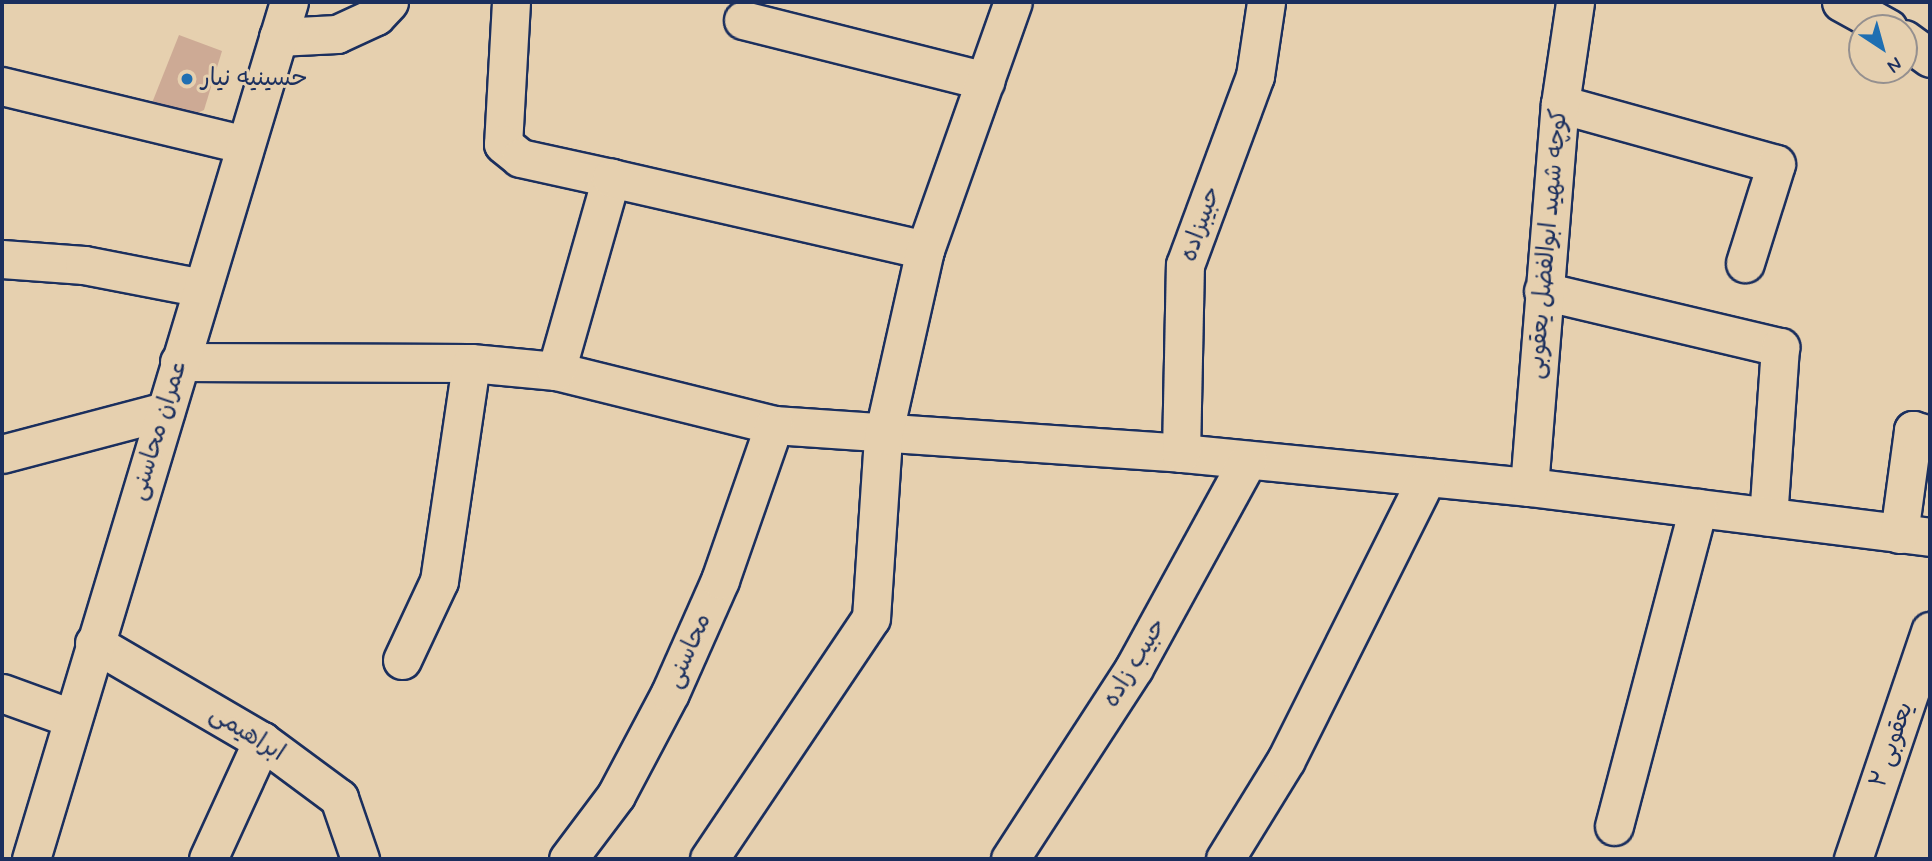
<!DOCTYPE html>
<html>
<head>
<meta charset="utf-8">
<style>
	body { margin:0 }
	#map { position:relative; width:1932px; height:861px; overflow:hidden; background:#e6d0af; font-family:Mynerve,"Playpen Sans Arabic",sans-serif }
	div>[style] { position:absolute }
	.building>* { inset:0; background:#cdaa95 }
	.roads { filter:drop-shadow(2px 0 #1b2f5e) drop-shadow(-2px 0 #1b2f5e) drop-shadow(0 2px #1b2f5e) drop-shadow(0 -2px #1b2f5e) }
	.minor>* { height:37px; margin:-18.5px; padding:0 18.5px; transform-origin:18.5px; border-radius:18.5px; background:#e6d0af }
	.dots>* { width:19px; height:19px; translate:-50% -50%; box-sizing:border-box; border:4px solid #e6d0af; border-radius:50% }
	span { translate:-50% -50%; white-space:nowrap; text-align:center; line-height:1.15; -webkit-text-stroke:6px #e6d0af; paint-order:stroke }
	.poi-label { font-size:24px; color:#1b2f5e }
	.left { translate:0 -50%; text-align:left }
	.street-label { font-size:24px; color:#1b2f5e }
	.frame { position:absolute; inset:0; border:4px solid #1b2f5e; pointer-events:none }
	.north { position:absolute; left:1848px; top:14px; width:70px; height:70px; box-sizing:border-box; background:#e6d0af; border:2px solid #95908f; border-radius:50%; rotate:144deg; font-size:19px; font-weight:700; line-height:28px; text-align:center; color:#1b2f5e }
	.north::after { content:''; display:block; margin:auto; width:24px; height:32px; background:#1f6fb2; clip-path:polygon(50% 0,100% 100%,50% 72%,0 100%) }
</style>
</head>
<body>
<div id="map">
	<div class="building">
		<div style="clip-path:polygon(179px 35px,222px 51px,204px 110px,189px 117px,150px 108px)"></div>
	</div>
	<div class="roads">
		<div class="minor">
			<div style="left:511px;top:2px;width:142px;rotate:93.2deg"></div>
			<div style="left:503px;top:144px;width:22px;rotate:39deg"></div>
			<div style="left:520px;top:158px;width:93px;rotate:12.4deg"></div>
			<div style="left:1841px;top:2px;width:54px;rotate:29deg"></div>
			<div style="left:743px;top:20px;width:250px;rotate:14.1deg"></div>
			<div style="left:278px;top:37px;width:59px;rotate:-2.9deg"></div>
			<div style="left:337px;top:34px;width:43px;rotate:-24.8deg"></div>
			<div style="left:376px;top:16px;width:19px;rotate:-47deg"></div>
			<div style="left:1904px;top:39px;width:32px;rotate:36deg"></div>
			<div style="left:2px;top:86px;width:250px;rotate:13.6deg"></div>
			<div style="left:1560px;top:104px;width:224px;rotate:15.5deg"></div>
			<div style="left:1776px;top:164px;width:104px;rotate:107.4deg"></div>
			<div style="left:2px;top:259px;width:82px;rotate:4.2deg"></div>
			<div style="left:84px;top:265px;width:120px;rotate:11deg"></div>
			<div style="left:1543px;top:291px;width:244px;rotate:13.3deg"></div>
			<div style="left:1780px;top:347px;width:170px;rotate:94deg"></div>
			<div style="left:179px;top:362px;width:292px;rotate:0.2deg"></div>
			<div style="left:471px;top:363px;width:85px;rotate:5.4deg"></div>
			<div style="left:556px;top:371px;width:225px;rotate:13.9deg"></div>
			<div style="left:774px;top:425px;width:408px;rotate:3.9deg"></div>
			<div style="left:1181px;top:453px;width:350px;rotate:5.6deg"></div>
			<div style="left:1529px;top:487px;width:404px;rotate:7.1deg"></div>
			<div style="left:556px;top:371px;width:201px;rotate:-74.1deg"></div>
			<div style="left:611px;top:178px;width:322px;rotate:12.9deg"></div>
			<div style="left:925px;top:250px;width:263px;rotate:-70.5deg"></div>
			<div style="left:1181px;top:453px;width:188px;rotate:-88.8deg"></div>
			<div style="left:1185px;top:265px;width:202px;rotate:-69.7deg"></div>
			<div style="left:1255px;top:76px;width:75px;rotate:-81.5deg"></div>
			<div style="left:2px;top:454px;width:169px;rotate:-14.8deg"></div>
			<div style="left:1529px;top:487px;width:384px;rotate:-85.4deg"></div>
			<div style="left:1560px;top:104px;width:103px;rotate:-81.6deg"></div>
			<div style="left:1899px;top:534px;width:105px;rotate:-82.3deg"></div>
			<div style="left:1913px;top:430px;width:18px;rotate:16deg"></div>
			<div style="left:94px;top:643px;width:194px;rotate:30.3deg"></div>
			<div style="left:262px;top:741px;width:96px;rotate:36.5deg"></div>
			<div style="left:339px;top:798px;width:65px;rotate:71deg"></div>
			<div style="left:402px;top:660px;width:87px;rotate:-64.9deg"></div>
			<div style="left:439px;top:581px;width:220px;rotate:-81.6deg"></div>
			<div style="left:2px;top:693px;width:73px;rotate:19.9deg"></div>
			<div style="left:1614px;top:826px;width:329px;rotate:-75.2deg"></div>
			<div style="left:31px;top:859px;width:895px;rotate:-73.25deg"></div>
			<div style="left:208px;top:859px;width:130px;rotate:-65.4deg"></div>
			<div style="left:568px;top:859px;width:80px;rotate:-53.1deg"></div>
			<div style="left:616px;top:795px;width:115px;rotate:-62.1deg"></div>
			<div style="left:670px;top:693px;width:124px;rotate:-66.1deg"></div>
			<div style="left:720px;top:580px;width:164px;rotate:-70.8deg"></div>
			<div style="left:709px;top:859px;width:290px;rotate:-56.1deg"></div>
			<div style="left:871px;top:618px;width:182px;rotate:-86.2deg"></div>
			<div style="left:883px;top:436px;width:191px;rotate:-77.3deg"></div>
			<div style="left:1010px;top:859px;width:228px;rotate:-57deg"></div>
			<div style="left:1134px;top:668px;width:237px;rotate:-61.3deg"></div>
			<div style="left:1225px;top:859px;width:116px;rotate:-58.4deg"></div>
			<div style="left:1286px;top:760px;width:316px;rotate:-63.5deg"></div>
			<div style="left:1853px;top:859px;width:241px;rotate:-71.3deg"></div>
		</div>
	</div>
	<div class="dots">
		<div style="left:187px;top:79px;background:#1f6fb2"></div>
	</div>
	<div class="poi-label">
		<span class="left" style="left:201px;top:79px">حسینیه نیار</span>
	</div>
	<div class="street-label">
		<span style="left:1201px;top:224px;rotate:-71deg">حبیبزاده</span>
		<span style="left:1548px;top:244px;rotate:-85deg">کوچه شهید ابوالفضل یعقوبی</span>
		<span style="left:159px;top:430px;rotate:-73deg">عمران محاسنی</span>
		<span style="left:689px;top:651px;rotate:-66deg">محاسنی</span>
		<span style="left:1135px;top:663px;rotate:-59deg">حبیب زاده</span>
		<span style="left:247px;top:734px;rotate:32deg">ابراهیمی</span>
		<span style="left:1892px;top:745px;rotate:-71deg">یعقوبی ۲</span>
	</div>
	<div class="frame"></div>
	<div class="north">N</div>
</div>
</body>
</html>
